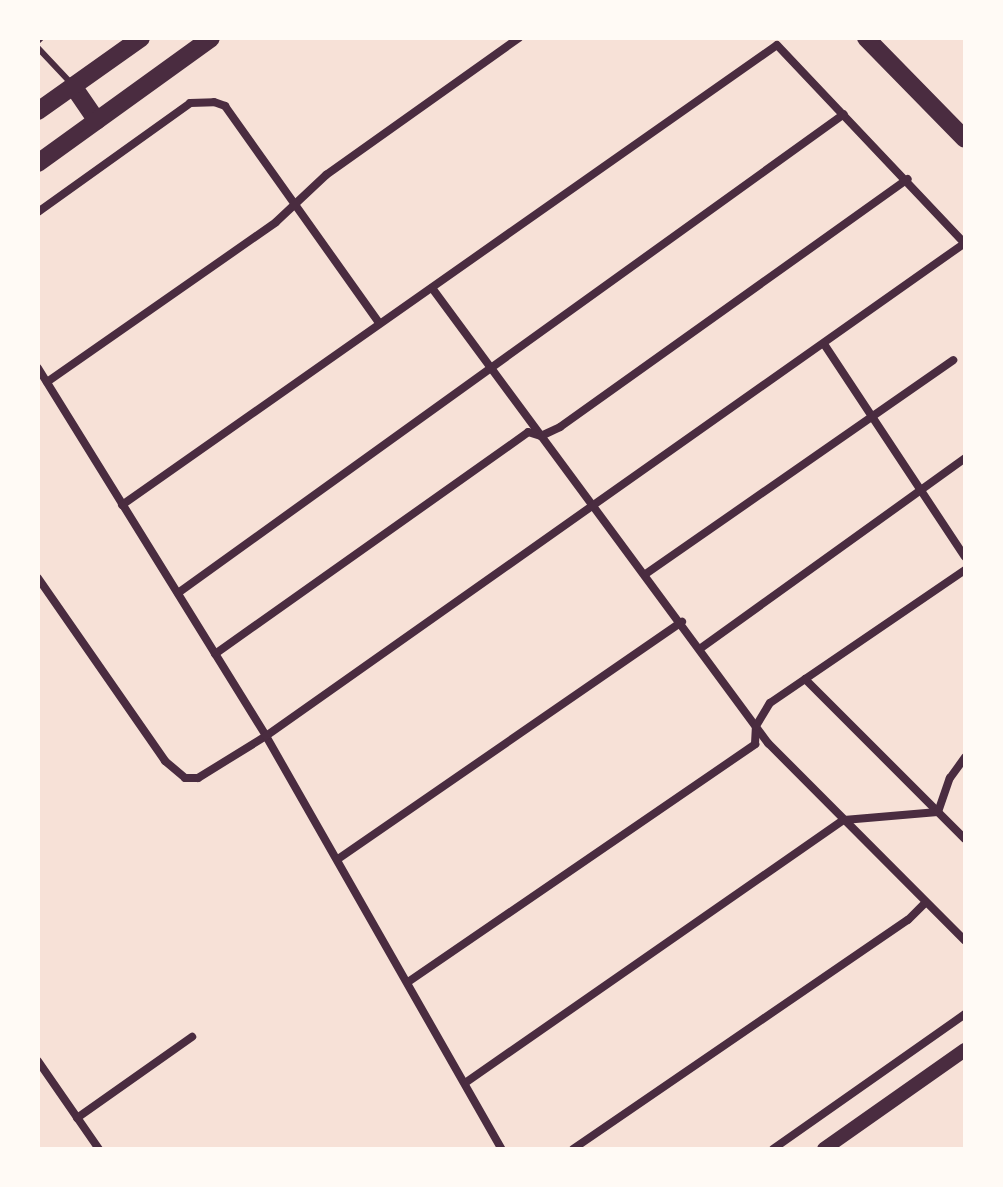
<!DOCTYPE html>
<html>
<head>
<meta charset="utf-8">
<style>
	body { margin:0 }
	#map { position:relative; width:1003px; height:1187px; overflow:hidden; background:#f7e1d7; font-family:"Exo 2",sans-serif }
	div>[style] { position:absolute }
	.service>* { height:6px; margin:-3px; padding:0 3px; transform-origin:3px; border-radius:3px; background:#4a2c40 }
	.minor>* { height:8px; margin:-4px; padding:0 4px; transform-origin:4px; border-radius:4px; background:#4a2c40 }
	.tertiary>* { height:14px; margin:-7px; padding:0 7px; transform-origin:7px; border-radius:7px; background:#4a2c40 }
	.primary>* { height:18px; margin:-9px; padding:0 9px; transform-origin:9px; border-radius:9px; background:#4a2c40 }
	span { translate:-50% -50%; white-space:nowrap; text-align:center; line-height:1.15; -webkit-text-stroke:8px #fffaf5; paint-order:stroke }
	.frame { position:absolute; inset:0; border:40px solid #fffaf5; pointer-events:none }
</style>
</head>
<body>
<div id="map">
	<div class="service">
		<div style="left:38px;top:41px;width:4px;rotate:-45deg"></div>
		<div style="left:38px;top:48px;width:48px;rotate:46.7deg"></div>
	</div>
	<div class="minor">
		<div style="left:38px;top:212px;width:187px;rotate:-35.6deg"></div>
		<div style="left:190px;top:103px;width:24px;rotate:-2deg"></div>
		<div style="left:214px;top:102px;width:12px;rotate:20deg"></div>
		<div style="left:225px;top:106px;width:266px;rotate:54.6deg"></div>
		<div style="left:432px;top:288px;width:566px;rotate:53.56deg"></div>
		<div style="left:768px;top:743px;width:279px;rotate:45.1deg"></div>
		<div style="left:824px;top:344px;width:255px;rotate:56.5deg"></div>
		<div style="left:38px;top:368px;width:433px;rotate:58.2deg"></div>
		<div style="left:266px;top:736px;width:476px;rotate:60.3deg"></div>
		<div style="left:47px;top:382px;width:279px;rotate:-34.9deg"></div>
		<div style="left:276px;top:222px;width:69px;rotate:-43.2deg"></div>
		<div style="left:326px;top:175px;width:237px;rotate:-35.4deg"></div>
		<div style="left:122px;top:505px;width:800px;rotate:-35.08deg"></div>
		<div style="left:777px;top:45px;width:274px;rotate:46.6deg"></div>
		<div style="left:647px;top:573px;width:373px;rotate:-34.8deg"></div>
		<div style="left:38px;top:578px;width:223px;rotate:55.2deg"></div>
		<div style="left:165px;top:761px;width:26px;rotate:40deg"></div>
		<div style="left:185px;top:778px;width:13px"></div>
		<div style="left:198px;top:778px;width:80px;rotate:-31.7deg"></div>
		<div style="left:266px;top:736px;width:855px;rotate:-35.2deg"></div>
		<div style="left:178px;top:593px;width:820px;rotate:-35.72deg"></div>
		<div style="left:701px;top:648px;width:325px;rotate:-35.7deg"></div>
		<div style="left:215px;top:654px;width:384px;rotate:-35.3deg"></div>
		<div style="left:528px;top:432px;width:14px;rotate:17deg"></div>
		<div style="left:541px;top:436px;width:21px;rotate:-25deg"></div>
		<div style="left:560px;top:427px;width:427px;rotate:-35.5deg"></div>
		<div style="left:805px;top:679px;width:226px;rotate:45deg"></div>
		<div style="left:338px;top:859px;width:418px;rotate:-34.6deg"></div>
		<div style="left:408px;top:982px;width:421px;rotate:-34.4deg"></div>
		<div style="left:755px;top:744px;width:18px;rotate:-87deg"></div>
		<div style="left:756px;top:726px;width:27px;rotate:-59deg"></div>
		<div style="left:770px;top:703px;width:236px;rotate:-34.3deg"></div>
		<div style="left:38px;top:1061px;width:107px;rotate:55.3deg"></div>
		<div style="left:465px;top:1083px;width:461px;rotate:-34.8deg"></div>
		<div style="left:844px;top:820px;width:94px;rotate:-4.9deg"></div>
		<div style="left:938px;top:812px;width:36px;rotate:-71deg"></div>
		<div style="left:950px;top:778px;width:26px;rotate:-54deg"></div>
		<div style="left:77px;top:1118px;width:141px;rotate:-35.2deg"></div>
		<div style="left:573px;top:1149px;width:406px;rotate:-34.4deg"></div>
		<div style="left:908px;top:920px;width:25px;rotate:-45deg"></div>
		<div style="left:773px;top:1149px;width:235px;rotate:-35.1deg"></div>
	</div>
	<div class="tertiary">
		<div style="left:824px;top:1149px;width:172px;rotate:-35.1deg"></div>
	</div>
	<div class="primary">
		<div style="left:866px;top:38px;width:141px;rotate:45.6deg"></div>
		<div style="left:73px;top:86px;width:42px;rotate:55.6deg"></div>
		<div style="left:38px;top:111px;width:126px;rotate:-35.3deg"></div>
		<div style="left:38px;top:163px;width:213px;rotate:-35.8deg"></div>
	</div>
	<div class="frame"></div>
</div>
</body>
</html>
